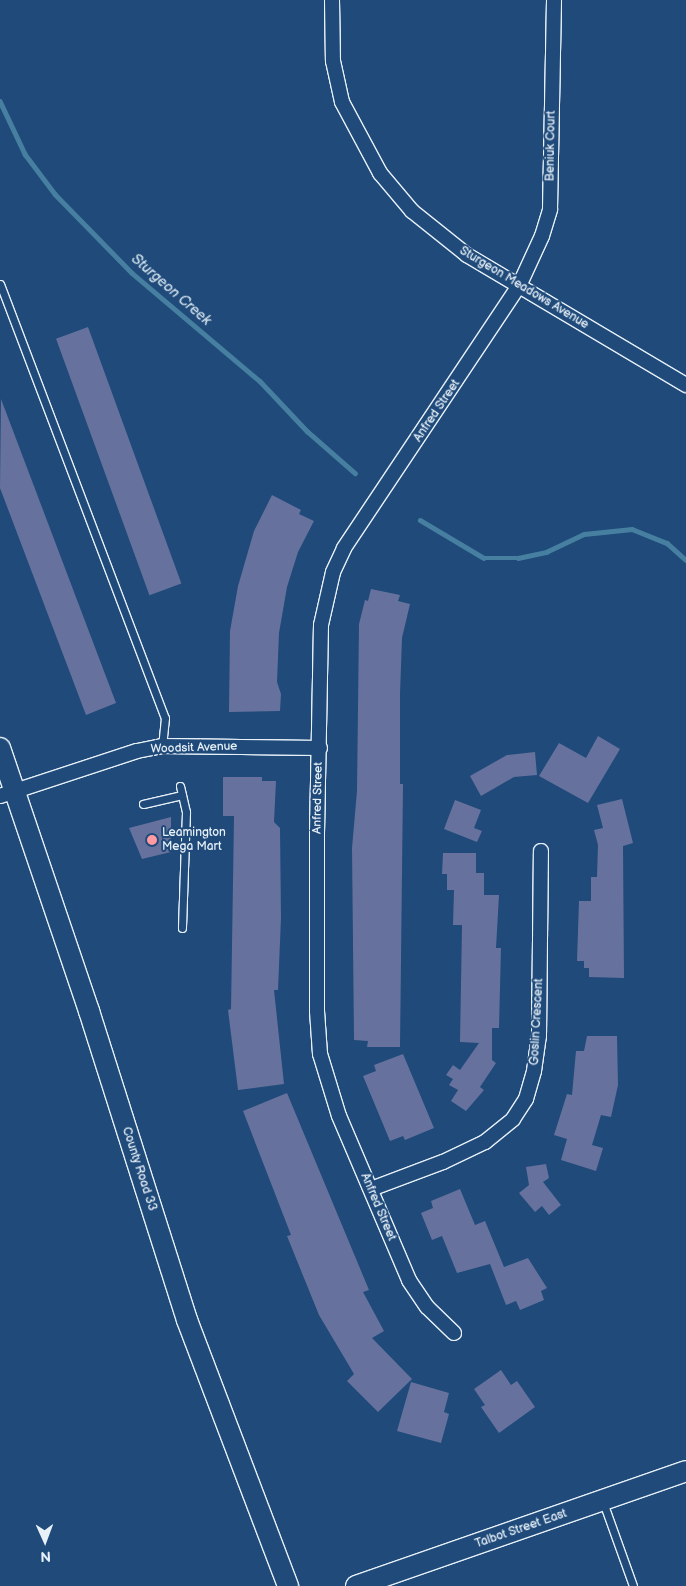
<!DOCTYPE html>
<html>
<head>
<meta charset="utf-8">
<style>
	body { margin:0 }
	#map { position:relative; width:686px; height:1586px; overflow:hidden; background:#1f4a7a; font-family:"Balsamiq Sans",sans-serif }
	div>[style] { position:absolute }
	.stream>* { height:4.5px; margin:-2.25px; padding:0 2.25px; transform-origin:2.25px; border-radius:2.25px; background:#467fa0 }
	.building>* { inset:0; background:#66729d; transform-origin:0 0 }
	.roads { filter:drop-shadow(1px 0 #e8f1f8) drop-shadow(-1px 0 #e8f1f8) drop-shadow(0 1px #e8f1f8) drop-shadow(0 -1px #e8f1f8) }
	.service>* { height:7px; margin:-3.5px; padding:0 3.5px; transform-origin:3.5px; border-radius:3.5px; background:#1f4a7a }
	.minor>* { height:14px; margin:-7px; padding:0 7px; transform-origin:7px; border-radius:7px; background:#1f4a7a }
	.secondary>* { height:20px; margin:-10px; padding:0 10px; transform-origin:10px; border-radius:10px; background:#1f4a7a }
	.dots>* { width:14px; height:14px; translate:-50% -50%; box-sizing:border-box; border:2px solid #1f4a7a; border-radius:50% }
	span { translate:-50% -50%; white-space:nowrap; text-align:center; line-height:1.15; -webkit-text-stroke:4px #1f4a7a; paint-order:stroke }
	.street-label { font-size:12px; color:#e8f1f8 }
	.poi-label { font-size:12px; color:#e8f1f8 }
	.left { translate:0 -50%; text-align:left }
	.water-label { font-size:14px; color:#d0e0eb; font-style:italic }
	.north { position:absolute; left:20px; top:1516px; width:50px; height:50px; -webkit-text-stroke:4px #1f4a7a; paint-order:stroke; rotate:178deg; font-size:14px; font-weight:700; line-height:20px; text-align:center; color:#e8f1f8 }
	.north::after { content:''; display:block; margin:auto; width:18px; height:22px; background:#e8f1f8; clip-path:polygon(50% 0,100% 100%,50% 72%,0 100%) }
</style>
</head>
<body>
<div id="map">
	<div class="stream">
		<div style="left:0;top:101px;width:59px;rotate:64.7deg"></div>
		<div style="left:25px;top:154px;width:50px;rotate:53.1deg"></div>
		<div style="left:55px;top:194px;width:110px;rotate:45.7deg"></div>
		<div style="left:132px;top:273px;width:167px;rotate:40.2deg"></div>
		<div style="left:260px;top:381px;width:69px;rotate:46.8deg"></div>
		<div style="left:307px;top:431px;width:64px;rotate:41.2deg"></div>
		<div style="left:420px;top:520px;width:74px;rotate:30.7deg"></div>
		<div style="left:484px;top:558px;width:34px"></div>
		<div style="left:518px;top:558px;width:29px;rotate:-12deg"></div>
		<div style="left:546px;top:552px;width:42px;rotate:-25.3deg"></div>
		<div style="left:584px;top:534px;width:48px;rotate:-5.9deg"></div>
		<div style="left:632px;top:529px;width:38px;rotate:22deg"></div>
		<div style="left:667px;top:543px;width:25px;rotate:42deg"></div>
	</div>
	<div class="building">
		<div style="left:88px;top:327px;width:273px;height:34px;rotate:70deg"></div>
		<div style="clip-path:polygon(1px 399px,116px 703px,86px 715px,0 488px)"></div>
		<div style="clip-path:polygon(272px 495px,301px 510px,299px 514px,314px 521px,298px 552px,287px 587px,279px 633px,277px 682px,281px 694px,280px 711px,229px 712px,230px 631px,238px 586px,254px 531px)"></div>
		<div style="clip-path:polygon(371px 589px,400px 595px,398px 601px,410px 604px,402px 638px,400px 694px,400px 784px,403px 784px,400px 1047px,367px 1047px,368px 1041px,354px 1040px,352px 848px,357px 791px,359px 624px,365px 600px,368px 601px)"></div>
		<div style="clip-path:polygon(598px 736px,620px 749px,588px 803px,539px 776px,559px 743px,586px 758px)"></div>
		<div style="clip-path:polygon(535px 752px,537px 775px,514px 777px,481px 796px,470px 776px,507px 755px)"></div>
		<div style="clip-path:polygon(223px 777px,262px 777px,262px 781px,276px 781px,274px 822px,280px 828px,281px 918px,278px 990px,274px 990px,284px 1084px,238px 1090px,228px 1010px,231px 1009px,234px 816px,223px 816px)"></div>
		<div style="clip-path:polygon(622px 799px,633px 843px,623px 846px,624px 978px,589px 977px,589px 968px,584px 968px,584px 961px,577px 961px,579px 901px,591px 901px,591px 877px,597px 877px,598px 845px,594px 830px,603px 828px,597px 805px)"></div>
		<div style="clip-path:polygon(455px 800px,481px 810px,474px 828px,482px 831px,477px 842px,444px 829px)"></div>
		<div style="clip-path:polygon(171px 817px,171px 852px,142px 859px,129px 828px)"></div>
		<div style="clip-path:polygon(443px 853px,476px 853px,476px 873px,484px 873px,484px 895px,499px 895px,496px 948px,501px 948px,499px 1028px,492px 1028px,492px 1060px,496px 1063px,480px 1087px,484px 1090px,466px 1111px,451px 1101px,458px 1090px,449px 1085px,453px 1079px,446px 1075px,453px 1065px,460px 1070px,479px 1043px,460px 1042px,462px 925px,453px 925px,454px 890px,447px 890px,447px 874px,442px 874px)"></div>
		<div style="clip-path:polygon(587px 1036px,617px 1036px,618px 1085px,611px 1117px,601px 1115px,592px 1145px,603px 1148px,596px 1171px,561px 1160px,567px 1139px,554px 1135px,567px 1094px,572px 1095px,576px 1051px,584px 1051px)"></div>
		<div style="clip-path:polygon(403px 1054px,434px 1128px,405px 1140px,403px 1136px,390px 1141px,363px 1076px,376px 1071px,374px 1065px)"></div>
		<div style="clip-path:polygon(287px 1093px,369px 1290px,363px 1292px,384px 1331px,372px 1338px,412px 1379px,378px 1412px,347px 1381px,354px 1374px,319px 1315px,287px 1236px,291px 1235px,243px 1111px)"></div>
		<div style="clip-path:polygon(546px 1164px,549px 1178px,543px 1182px,561px 1205px,549px 1215px,542px 1206px,535px 1212px,519px 1193px,529px 1185px,526px 1167px)"></div>
		<div style="clip-path:polygon(460px 1189px,475px 1225px,485px 1221px,504px 1267px,528px 1258px,547px 1288px,541px 1291px,544px 1300px,520px 1310px,516px 1301px,506px 1305px,490px 1264px,457px 1273px,442px 1236px,432px 1240px,421px 1213px,433px 1208px,431px 1201px)"></div>
		<div style="clip-path:polygon(501px 1370px,511px 1385px,517px 1381px,535px 1407px,499px 1433px,481px 1407px,485px 1405px,474px 1389px)"></div>
		<div style="clip-path:polygon(411px 1382px,449px 1393px,444px 1412px,449px 1414px,441px 1443px,397px 1431px)"></div>
	</div>
	<div class="roads">
		<div class="service">
			<div style="left:0;top:284px;width:464px;rotate:69.2deg"></div>
			<div style="left:165px;top:718px;width:28px;rotate:96deg"></div>
			<div style="left:180px;top:786px;width:27px;rotate:77deg"></div>
			<div style="left:186px;top:812px;width:116px;rotate:92deg"></div>
			<div style="left:143px;top:804px;width:40px;rotate:-13deg"></div>
			<div style="left:603px;top:1502px;width:89px;rotate:70.3deg"></div>
		</div>
		<div class="minor">
			<div style="left:332px;top:0;width:61px;rotate:89.1deg"></div>
			<div style="left:333px;top:61px;width:42px;rotate:77.6deg"></div>
			<div style="left:342px;top:102px;width:81px;rotate:61.8deg"></div>
			<div style="left:380px;top:173px;width:50px;rotate:49.9deg"></div>
			<div style="left:412px;top:211px;width:70px;rotate:38.7deg"></div>
			<div style="left:467px;top:255px;width:255px;rotate:30.7deg"></div>
			<div style="left:0;top:796px;width:144px;rotate:-18.2deg"></div>
			<div style="left:137px;top:751px;width:25px;rotate:-11deg"></div>
			<div style="left:162px;top:746px;width:158px;rotate:0.7deg"></div>
			<div style="left:371px;top:1189px;width:77px;rotate:-20.6deg"></div>
			<div style="left:443px;top:1162px;width:47px;rotate:-25.5deg"></div>
			<div style="left:485px;top:1142px;width:36px;rotate:-39deg"></div>
			<div style="left:513px;top:1119px;width:24px;rotate:-57deg"></div>
			<div style="left:526px;top:1099px;width:29px;rotate:-74deg"></div>
			<div style="left:534px;top:1071px;width:35px;rotate:-82deg"></div>
			<div style="left:539px;top:1036px;width:185px;rotate:-89.4deg"></div>
			<div style="left:454px;top:1333px;width:37px;rotate:-136deg"></div>
			<div style="left:427px;top:1307px;width:32px;rotate:-124deg"></div>
			<div style="left:409px;top:1280px;width:178px;rotate:-113.1deg"></div>
			<div style="left:339px;top:1116px;width:65px;rotate:-107deg"></div>
			<div style="left:320px;top:1054px;width:43px;rotate:-94deg"></div>
			<div style="left:317px;top:1011px;width:178px;rotate:-90deg"></div>
			<div style="left:317px;top:833px;width:208px;rotate:-88.9deg"></div>
			<div style="left:321px;top:625px;width:54px;rotate:-77.2deg"></div>
			<div style="left:333px;top:572px;width:26px;rotate:-65deg"></div>
			<div style="left:344px;top:548px;width:315px;rotate:-56.3deg"></div>
			<div style="left:519px;top:286px;width:55px;rotate:-65.3deg"></div>
			<div style="left:542px;top:236px;width:28px;rotate:-73deg"></div>
			<div style="left:550px;top:209px;width:209px;rotate:-88.9deg"></div>
		</div>
		<div class="secondary">
			<div style="left:0;top:748px;width:278px;rotate:71.3deg"></div>
			<div style="left:89px;top:1011px;width:324px;rotate:72.4deg"></div>
			<div style="left:187px;top:1320px;width:285px;rotate:69.2deg"></div>
			<div style="left:356px;top:1586px;width:349px;rotate:-19.2deg"></div>
		</div>
	</div>
	<div class="dots">
		<div style="left:152px;top:840px;background:#ff9aa2"></div>
	</div>
	<div class="street-label">
		<span style="left:551px;top:146px;rotate:-89deg">Beniuk Court</span>
		<span style="left:524px;top:288px;rotate:31deg">Sturgeon Meadows Avenue</span>
		<span style="left:437px;top:411px;rotate:-56deg">Anfred Street</span>
		<span style="left:194px;top:748px;rotate:-2deg">Woodsit Avenue</span>
		<span style="left:318px;top:798px;rotate:-89deg">Anfred Street</span>
		<span style="left:537px;top:1022px;rotate:-87deg">Goslin Crescent</span>
		<span style="left:139px;top:1169px;rotate:72deg">County Road 33</span>
		<span style="left:378px;top:1207px;rotate:67deg">Anfred Street</span>
		<span style="left:521px;top:1529px;rotate:-19deg">Talbot Street East</span>
	</div>
	<div class="poi-label">
		<span class="left" style="left:162px;top:840px">Leamington<br>Mega Mart</span>
	</div>
	<div class="water-label">
		<span style="left:171px;top:290px;rotate:41deg">Sturgeon Creek</span>
	</div>
	<div class="north">N</div>
</div>
</body>
</html>
